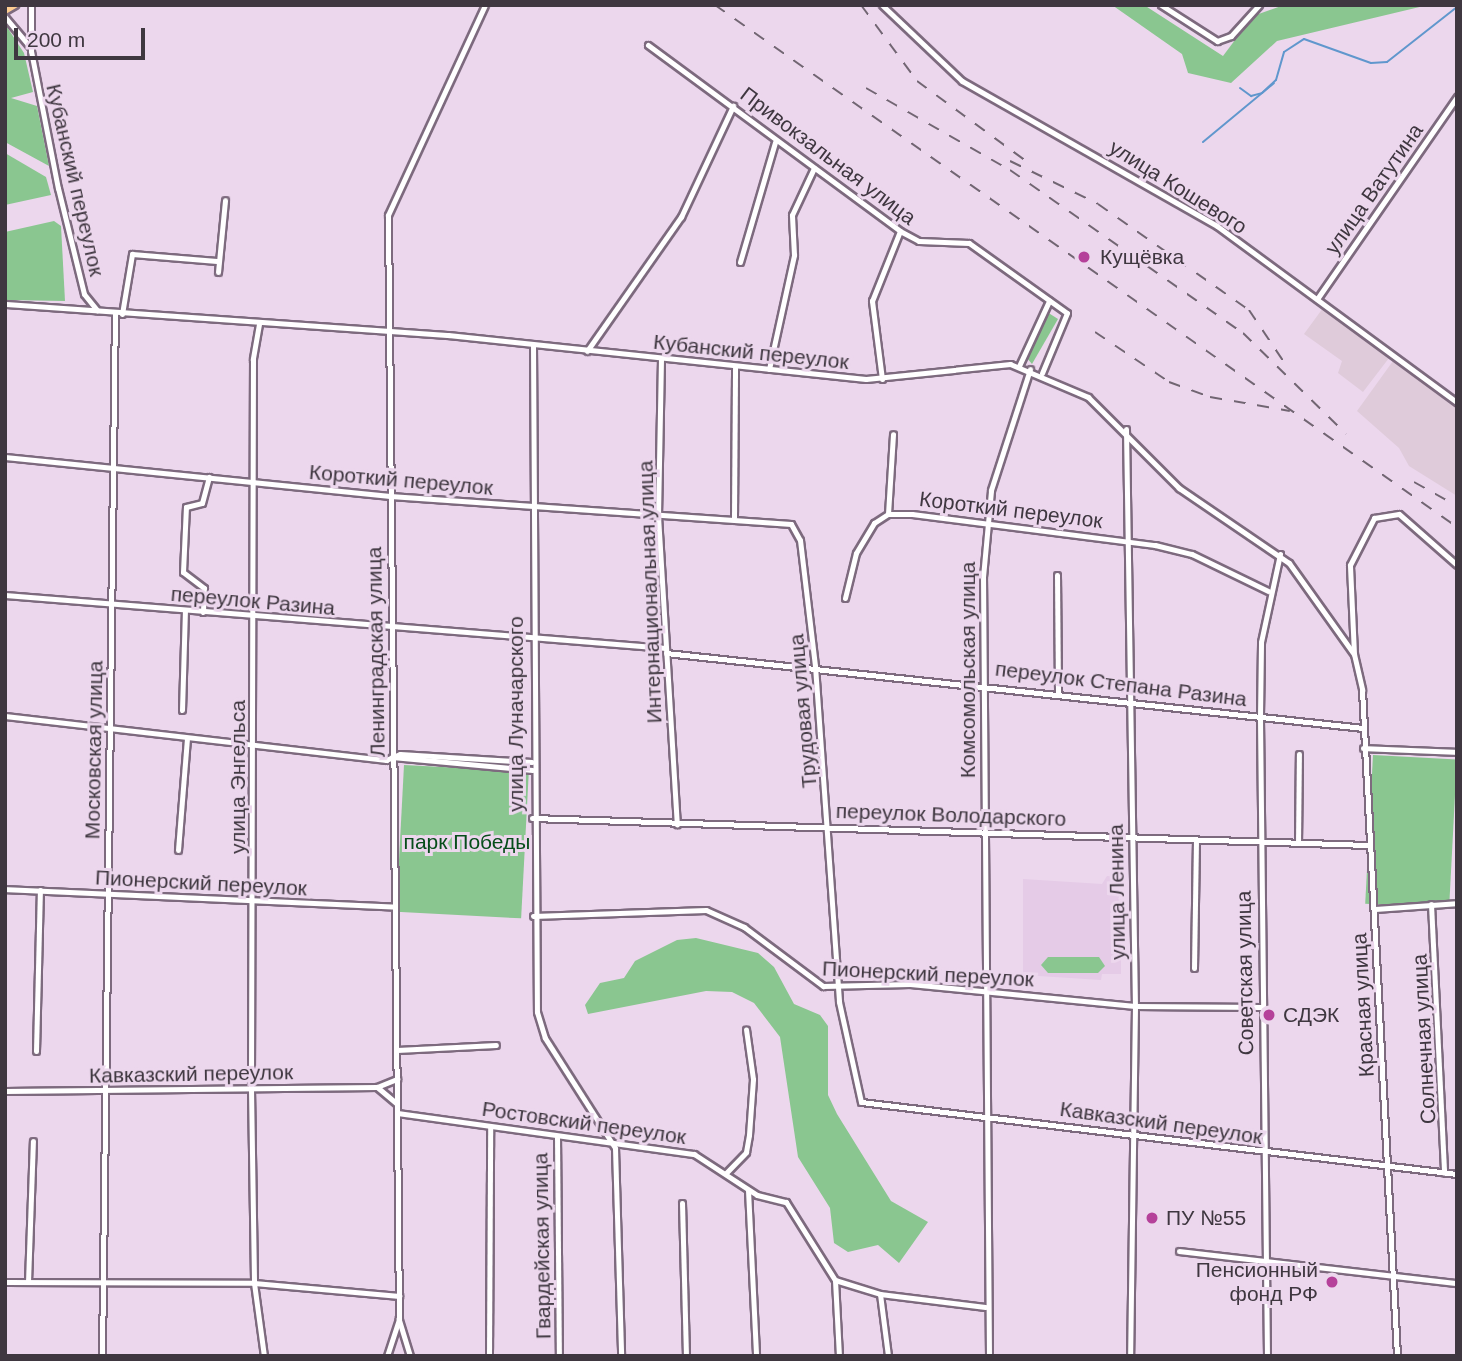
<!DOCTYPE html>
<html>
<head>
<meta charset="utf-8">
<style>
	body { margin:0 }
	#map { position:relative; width:1462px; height:1361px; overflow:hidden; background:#ecd7ed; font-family:Helvetica,sans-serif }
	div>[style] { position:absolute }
	.industrial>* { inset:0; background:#dfcbda }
	.built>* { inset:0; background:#e5cbe7 }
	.green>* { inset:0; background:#8ac690; transform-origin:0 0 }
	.stream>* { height:2px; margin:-1px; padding:0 1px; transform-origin:1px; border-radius:1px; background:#6097cd }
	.roads { filter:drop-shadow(2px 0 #7d6a7e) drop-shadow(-2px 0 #7d6a7e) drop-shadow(0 2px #7d6a7e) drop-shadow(0 -2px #7d6a7e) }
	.minor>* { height:5px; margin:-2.5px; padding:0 2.5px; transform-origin:2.5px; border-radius:2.5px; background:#fff }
	.major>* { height:6px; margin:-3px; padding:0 3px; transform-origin:3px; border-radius:3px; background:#fecd92 }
	.rail>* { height:2px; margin-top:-1px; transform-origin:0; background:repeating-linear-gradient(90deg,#716572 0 12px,transparent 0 24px) }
	.dots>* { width:19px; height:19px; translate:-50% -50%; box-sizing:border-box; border:4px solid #ecd7ed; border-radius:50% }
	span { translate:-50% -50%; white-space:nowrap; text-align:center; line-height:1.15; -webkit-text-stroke:6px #ecd7ed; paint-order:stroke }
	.street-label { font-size:21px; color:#3f3740 }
	.poi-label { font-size:21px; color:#3f3740 }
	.left { translate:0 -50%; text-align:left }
	.right { translate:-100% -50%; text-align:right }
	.park-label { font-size:21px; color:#064d1a }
	.frame { position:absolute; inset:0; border:7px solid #3f3740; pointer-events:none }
	.scale { position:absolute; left:14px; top:28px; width:131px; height:32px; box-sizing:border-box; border:4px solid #3f3740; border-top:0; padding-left:9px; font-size:21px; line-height:24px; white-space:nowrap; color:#3f3740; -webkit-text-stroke:5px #ecd7ed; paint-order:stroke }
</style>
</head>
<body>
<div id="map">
	<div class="industrial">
		<div style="clip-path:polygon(1323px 308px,1389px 358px,1363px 392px,1338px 373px,1342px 361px,1304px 334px)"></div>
		<div style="clip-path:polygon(1393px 361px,1457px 409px,1457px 496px,1409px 466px,1399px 448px,1357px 411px)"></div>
	</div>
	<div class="built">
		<div style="clip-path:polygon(1107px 876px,1121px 877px,1121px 974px,1102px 974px,1101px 980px,1023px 975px,1023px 879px,1102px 884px)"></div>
	</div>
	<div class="green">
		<div style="clip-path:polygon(1112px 5px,1144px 5px,1223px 56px,1253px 16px,1284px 5px,1428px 5px,1277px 41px,1231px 83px,1188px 73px,1182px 54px)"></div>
		<div style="clip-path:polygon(5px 24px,24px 53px,33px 92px,11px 98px,37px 106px,49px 166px,5px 142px)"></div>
		<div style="clip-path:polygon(5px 153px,46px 177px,51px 195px,5px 205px)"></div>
		<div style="clip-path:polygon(54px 221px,61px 226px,65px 301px,5px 300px,5px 232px)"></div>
		<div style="clip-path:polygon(1047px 312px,1058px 319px,1032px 364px,1026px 357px)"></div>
		<div style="left:1373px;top:755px;width:84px;height:149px;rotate:3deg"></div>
		<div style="left:404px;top:765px;width:125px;height:147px;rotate:3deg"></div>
		<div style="clip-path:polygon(696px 938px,758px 953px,774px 967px,794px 1004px,820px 1015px,828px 1026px,828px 1095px,837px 1114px,891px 1201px,928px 1222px,899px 1263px,878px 1245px,848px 1252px,834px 1243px,830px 1208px,798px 1157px,780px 1037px,754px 1003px,732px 992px,706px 991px,588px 1014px,585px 1005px,600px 983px,624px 978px,635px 961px,677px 940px)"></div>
		<div style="clip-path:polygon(1048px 957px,1099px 957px,1105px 966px,1098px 973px,1048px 973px,1041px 965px)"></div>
	</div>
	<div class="stream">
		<div style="left:1240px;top:88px;width:14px;rotate:36deg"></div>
		<div style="left:1251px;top:96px;width:11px;rotate:-15deg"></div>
		<div style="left:1262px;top:93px;width:19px;rotate:-43deg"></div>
		<div style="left:1276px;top:80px;width:29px;rotate:-74deg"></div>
		<div style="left:1284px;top:52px;width:24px;rotate:-33deg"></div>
		<div style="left:1304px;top:39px;width:71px;rotate:19.7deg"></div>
		<div style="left:1371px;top:63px;width:16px;rotate:-4deg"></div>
		<div style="left:1387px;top:62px;width:89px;rotate:-38.2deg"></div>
		<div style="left:1203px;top:142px;width:92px;rotate:-39.7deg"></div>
	</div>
	<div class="roads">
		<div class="minor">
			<div style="left:31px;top:5px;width:46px;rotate:90deg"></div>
			<div style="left:31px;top:51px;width:140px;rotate:78.9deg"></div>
			<div style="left:58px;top:188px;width:109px;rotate:76.2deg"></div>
			<div style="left:84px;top:294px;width:21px;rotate:51deg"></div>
			<div style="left:882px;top:5px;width:110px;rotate:43.5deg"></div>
			<div style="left:962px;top:81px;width:293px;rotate:29.6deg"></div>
			<div style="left:1217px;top:226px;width:298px;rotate:36.3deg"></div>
			<div style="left:1161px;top:5px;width:67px;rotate:32.7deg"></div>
			<div style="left:1217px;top:41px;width:15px;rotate:-20deg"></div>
			<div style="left:1231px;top:36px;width:42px;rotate:-47.9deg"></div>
			<div style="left:5px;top:17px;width:38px;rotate:50deg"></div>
			<div style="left:648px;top:45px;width:313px;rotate:36.4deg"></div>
			<div style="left:900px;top:231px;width:21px;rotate:28deg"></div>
			<div style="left:919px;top:241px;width:50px;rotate:2.3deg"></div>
			<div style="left:969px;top:243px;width:120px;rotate:35.5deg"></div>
			<div style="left:1067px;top:313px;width:65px;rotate:112.6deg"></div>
			<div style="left:740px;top:262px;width:125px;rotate:-73.7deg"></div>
			<div style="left:218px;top:272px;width:72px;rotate:-84.4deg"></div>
			<div style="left:1317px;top:299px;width:246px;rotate:-55.3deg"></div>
			<div style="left:5px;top:304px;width:444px;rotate:4deg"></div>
			<div style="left:448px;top:335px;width:420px;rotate:6deg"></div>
			<div style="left:866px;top:379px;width:145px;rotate:-5.9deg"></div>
			<div style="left:1010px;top:364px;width:85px;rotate:22.9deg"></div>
			<div style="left:1088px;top:397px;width:129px;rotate:45deg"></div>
			<div style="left:1179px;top:488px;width:133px;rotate:34.3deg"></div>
			<div style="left:1289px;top:563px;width:112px;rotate:54.5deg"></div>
			<div style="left:1354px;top:654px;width:37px;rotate:77deg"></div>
			<div style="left:1362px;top:690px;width:667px;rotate:86.99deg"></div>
			<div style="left:122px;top:314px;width:61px;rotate:-80.5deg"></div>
			<div style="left:132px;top:254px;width:85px;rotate:4.7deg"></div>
			<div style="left:259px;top:324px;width:36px;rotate:100deg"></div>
			<div style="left:253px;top:359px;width:730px;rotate:90.16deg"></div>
			<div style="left:251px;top:1089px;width:194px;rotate:89.1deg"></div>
			<div style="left:254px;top:1283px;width:74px;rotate:82.2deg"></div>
			<div style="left:533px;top:345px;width:667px;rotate:89.66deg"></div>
			<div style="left:537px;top:1012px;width:27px;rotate:73deg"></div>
			<div style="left:545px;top:1038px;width:130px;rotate:57.5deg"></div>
			<div style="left:615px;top:1148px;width:208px;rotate:88.3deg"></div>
			<div style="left:587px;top:351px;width:164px;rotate:-55deg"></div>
			<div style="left:681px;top:217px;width:123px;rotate:-64.9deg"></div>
			<div style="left:661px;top:359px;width:157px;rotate:91.1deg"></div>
			<div style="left:658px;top:516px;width:309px;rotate:86.5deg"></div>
			<div style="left:1019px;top:366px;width:72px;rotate:-65.2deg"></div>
			<div style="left:769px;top:369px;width:117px;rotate:-77.6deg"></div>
			<div style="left:794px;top:255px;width:40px;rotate:-92.9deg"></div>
			<div style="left:792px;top:215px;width:52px;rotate:-64.9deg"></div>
			<div style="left:882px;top:379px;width:79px;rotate:-97.3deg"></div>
			<div style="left:872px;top:301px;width:75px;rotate:-68.2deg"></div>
			<div style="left:1126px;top:429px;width:577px;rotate:89.11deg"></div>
			<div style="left:1135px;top:1006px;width:350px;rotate:90.8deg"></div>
			<div style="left:5px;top:457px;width:387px;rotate:5.8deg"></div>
			<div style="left:390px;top:496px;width:402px;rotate:4deg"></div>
			<div style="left:791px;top:524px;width:18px;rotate:61deg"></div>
			<div style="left:800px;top:540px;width:127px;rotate:83.2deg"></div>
			<div style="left:815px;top:666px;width:337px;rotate:85.9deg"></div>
			<div style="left:839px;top:1002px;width:102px;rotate:77.6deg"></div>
			<div style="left:861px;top:1102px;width:600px;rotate:6.89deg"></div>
			<div style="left:888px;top:514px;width:80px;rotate:-86.4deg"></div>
			<div style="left:734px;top:517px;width:151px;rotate:-89.6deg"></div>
			<div style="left:1057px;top:575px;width:118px;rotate:89.5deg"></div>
			<div style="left:5px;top:595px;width:663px;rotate:4.58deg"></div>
			<div style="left:845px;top:598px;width:46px;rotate:-76.3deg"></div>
			<div style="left:856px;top:553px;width:35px;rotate:-59deg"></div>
			<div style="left:874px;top:523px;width:17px;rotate:-33deg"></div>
			<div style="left:888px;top:514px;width:24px"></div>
			<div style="left:912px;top:514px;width:245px;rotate:7.3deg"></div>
			<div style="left:1155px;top:545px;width:38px;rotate:14deg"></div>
			<div style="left:1192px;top:554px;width:85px;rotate:26deg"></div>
			<div style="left:203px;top:612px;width:24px;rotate:-88deg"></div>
			<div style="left:204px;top:588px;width:26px;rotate:-143deg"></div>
			<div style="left:183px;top:572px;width:65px;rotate:-87.4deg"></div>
			<div style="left:186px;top:507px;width:16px;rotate:-14deg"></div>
			<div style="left:202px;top:503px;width:27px;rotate:-75deg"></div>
			<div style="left:666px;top:653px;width:701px;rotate:6.14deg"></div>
			<div style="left:1354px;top:654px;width:89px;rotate:-92.6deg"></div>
			<div style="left:1350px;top:565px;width:53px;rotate:-62.9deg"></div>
			<div style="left:1374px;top:518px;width:25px;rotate:-9deg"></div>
			<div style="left:1399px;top:514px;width:77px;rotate:41.3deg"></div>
			<div style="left:182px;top:710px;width:99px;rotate:-88.3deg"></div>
			<div style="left:5px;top:716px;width:384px;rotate:6.6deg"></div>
			<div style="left:386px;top:760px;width:15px;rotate:-23deg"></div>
			<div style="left:400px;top:754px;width:132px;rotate:3.5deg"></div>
			<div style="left:1363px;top:748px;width:94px;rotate:2.4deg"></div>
			<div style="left:392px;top:757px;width:141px;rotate:5.3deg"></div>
			<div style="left:532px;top:818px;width:837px;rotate:1.85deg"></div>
			<div style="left:1298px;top:843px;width:89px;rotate:-89.4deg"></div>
			<div style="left:178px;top:850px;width:112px;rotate:-85.4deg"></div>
			<div style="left:5px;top:889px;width:390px;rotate:2.6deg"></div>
			<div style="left:1431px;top:904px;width:269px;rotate:87.2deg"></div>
			<div style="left:1374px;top:909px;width:83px;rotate:-4.1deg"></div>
			<div style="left:533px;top:916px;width:173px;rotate:-2deg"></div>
			<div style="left:706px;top:910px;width:42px;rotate:24.1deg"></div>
			<div style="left:744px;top:927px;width:99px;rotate:36.8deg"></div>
			<div style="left:823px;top:986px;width:87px;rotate:-1.3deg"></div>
			<div style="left:910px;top:984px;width:226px;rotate:5.6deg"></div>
			<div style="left:1135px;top:1006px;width:126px;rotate:0.5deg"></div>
			<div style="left:1194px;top:968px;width:127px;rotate:-89.1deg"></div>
			<div style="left:397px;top:1050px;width:99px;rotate:-2.9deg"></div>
			<div style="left:36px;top:1051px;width:161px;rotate:-88.6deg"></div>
			<div style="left:377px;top:1087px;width:26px;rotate:40deg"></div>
			<div style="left:5px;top:1091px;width:372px;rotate:-0.6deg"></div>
			<div style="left:377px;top:1087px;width:22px;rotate:-22deg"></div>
			<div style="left:398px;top:1113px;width:299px;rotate:7.9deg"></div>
			<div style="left:694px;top:1154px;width:75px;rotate:33.1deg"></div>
			<div style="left:757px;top:1195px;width:30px;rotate:14deg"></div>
			<div style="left:786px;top:1202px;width:92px;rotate:57.9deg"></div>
			<div style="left:835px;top:1280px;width:47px;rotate:17.3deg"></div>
			<div style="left:880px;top:1294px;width:106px;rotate:7.1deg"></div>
			<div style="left:557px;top:1136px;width:220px;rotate:89.5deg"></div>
			<div style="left:726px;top:1173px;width:29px;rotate:-46deg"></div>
			<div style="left:746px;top:1152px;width:17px;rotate:-80deg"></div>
			<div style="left:749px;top:1135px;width:56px;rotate:-85.9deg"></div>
			<div style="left:753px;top:1079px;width:50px;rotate:-98deg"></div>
			<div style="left:748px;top:1190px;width:166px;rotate:87.2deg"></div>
			<div style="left:682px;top:1203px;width:153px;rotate:88.5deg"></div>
			<div style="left:1179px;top:1251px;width:280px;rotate:6.6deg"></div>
			<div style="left:835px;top:1280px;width:76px;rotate:87deg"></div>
			<div style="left:5px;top:1282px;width:249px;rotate:0.2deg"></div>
			<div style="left:254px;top:1283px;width:146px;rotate:5.1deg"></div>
			<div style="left:28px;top:1282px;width:141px;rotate:-88deg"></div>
			<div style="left:880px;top:1294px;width:63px;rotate:82.6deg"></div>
			<div style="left:102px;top:1356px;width:1043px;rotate:-89.29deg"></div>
			<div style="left:387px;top:1356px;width:39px;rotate:-72deg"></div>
			<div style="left:410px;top:1356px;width:39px;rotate:-107deg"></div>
			<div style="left:399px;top:1319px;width:1104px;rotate:-90.57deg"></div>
			<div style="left:388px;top:215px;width:231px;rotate:-65.2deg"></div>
			<div style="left:489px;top:1356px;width:229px;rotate:-89.7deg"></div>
			<div style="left:989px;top:1356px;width:779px;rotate:-90.44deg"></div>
			<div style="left:983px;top:577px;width:87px;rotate:-84.7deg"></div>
			<div style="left:991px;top:490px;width:127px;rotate:-72.1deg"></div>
			<div style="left:1267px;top:1356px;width:640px;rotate:-90.63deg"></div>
			<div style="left:1260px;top:716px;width:74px;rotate:-89.2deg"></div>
			<div style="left:1261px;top:642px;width:90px;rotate:-77.8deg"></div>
		</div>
		<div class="major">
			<div style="left:5px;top:11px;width:12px;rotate:-31deg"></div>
		</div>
	</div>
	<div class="rail">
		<div style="left:715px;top:5px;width:907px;rotate:35.13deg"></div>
		<div style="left:861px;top:5px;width:94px;rotate:53.6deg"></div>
		<div style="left:917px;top:81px;width:135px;rotate:36.3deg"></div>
		<div style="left:866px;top:88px;width:166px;rotate:29.7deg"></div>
		<div style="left:1010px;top:170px;width:284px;rotate:35deg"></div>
		<div style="left:1243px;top:333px;width:144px;rotate:44.4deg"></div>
		<div style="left:1010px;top:161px;width:98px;rotate:26deg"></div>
		<div style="left:1098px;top:204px;width:184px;rotate:35.1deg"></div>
		<div style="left:1249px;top:310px;width:70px;rotate:56.1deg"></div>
		<div style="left:1095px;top:332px;width:89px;rotate:34deg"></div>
		<div style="left:1169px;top:382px;width:44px;rotate:20.1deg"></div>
		<div style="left:1210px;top:397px;width:81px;rotate:9.9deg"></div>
		<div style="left:1414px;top:482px;width:49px;rotate:29.2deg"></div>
	</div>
	<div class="dots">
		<div style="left:1084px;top:257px;background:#b5419a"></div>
		<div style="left:1269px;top:1015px;background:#b5419a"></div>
		<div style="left:1152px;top:1218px;background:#b5419a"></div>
		<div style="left:1332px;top:1282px;background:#b5419a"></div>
	</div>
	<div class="street-label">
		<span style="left:828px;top:156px;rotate:37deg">Привокзальная улица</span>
		<span style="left:75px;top:180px;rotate:77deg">Кубанский переулок</span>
		<span style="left:1178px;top:187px;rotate:32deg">улица Кошевого</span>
		<span style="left:1374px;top:189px;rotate:-55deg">улица Ватутина</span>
		<span style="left:751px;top:352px;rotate:6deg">Кубанский переулок</span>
		<span style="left:401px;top:480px;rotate:5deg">Короткий переулок</span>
		<span style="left:1011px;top:510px;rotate:7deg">Короткий переулок</span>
		<span style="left:650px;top:592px;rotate:-92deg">Интернациональная улица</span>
		<span style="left:253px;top:601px;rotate:5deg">переулок Разина</span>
		<span style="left:376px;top:652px;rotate:-91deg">Ленинградская улица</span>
		<span style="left:968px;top:670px;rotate:-90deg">Комсомольская улица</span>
		<span style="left:1121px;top:684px;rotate:7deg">переулок Степана Разина</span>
		<span style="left:803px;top:711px;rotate:-95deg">Трудовая улица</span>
		<span style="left:516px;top:714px;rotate:-90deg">улица Луначарского</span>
		<span style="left:94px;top:750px;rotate:-89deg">Московская улица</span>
		<span style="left:238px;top:777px;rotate:-90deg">улица Энгельса</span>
		<span style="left:951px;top:815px;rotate:2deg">переулок Володарского</span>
		<span style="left:201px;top:883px;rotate:3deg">Пионерский переулок</span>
		<span style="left:1117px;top:892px;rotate:-91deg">улица Ленина</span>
		<span style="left:1245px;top:973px;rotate:-91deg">Советская улица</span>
		<span style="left:928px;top:974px;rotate:3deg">Пионерский переулок</span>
		<span style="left:1363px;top:1005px;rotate:-93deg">Красная улица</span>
		<span style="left:1424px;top:1039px;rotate:-93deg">Солнечная улица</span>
		<span style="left:191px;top:1074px;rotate:-1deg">Кавказский переулок</span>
		<span style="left:584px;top:1123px;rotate:8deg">Ростовский переулок</span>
		<span style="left:1161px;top:1123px;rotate:8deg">Кавказский переулок</span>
		<span style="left:542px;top:1246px;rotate:-91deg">Гвардейская улица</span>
	</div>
	<div class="poi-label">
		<span class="left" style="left:1100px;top:257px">Кущёвка</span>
		<span class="left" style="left:1283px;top:1015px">СДЭК</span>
		<span class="left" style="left:1166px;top:1218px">ПУ №55</span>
		<span class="right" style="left:1318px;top:1282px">Пенсионный<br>фонд РФ</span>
	</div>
	<div class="park-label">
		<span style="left:467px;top:842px">парк Победы</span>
	</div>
	<div class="frame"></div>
	<div class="scale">200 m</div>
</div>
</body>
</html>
